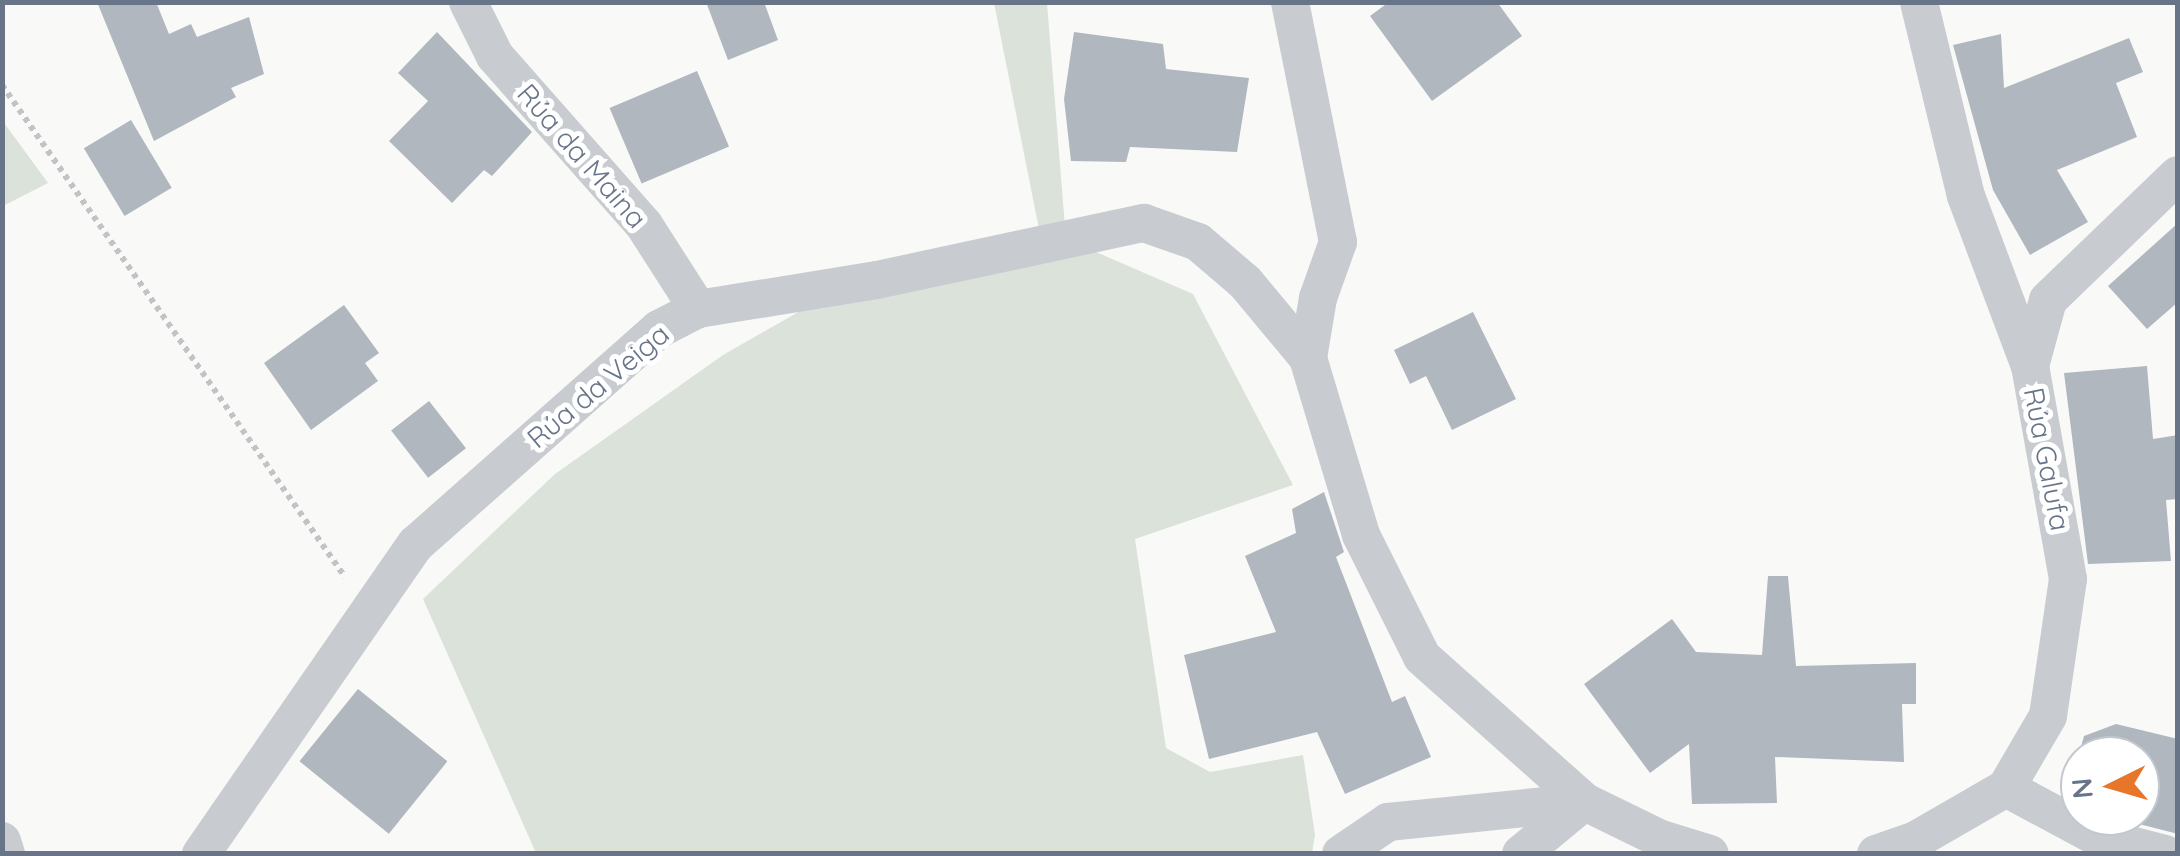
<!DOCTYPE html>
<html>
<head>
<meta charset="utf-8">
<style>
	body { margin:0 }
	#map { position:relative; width:2180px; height:856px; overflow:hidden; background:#f9faf8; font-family:Quicksand,sans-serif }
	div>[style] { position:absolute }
	.green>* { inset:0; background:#dae2d9 }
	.building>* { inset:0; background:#b0b7be; transform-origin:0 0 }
	.path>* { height:6px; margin-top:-3px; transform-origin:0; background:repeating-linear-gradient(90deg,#c1c3c6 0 5px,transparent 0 10px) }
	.street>* { height:38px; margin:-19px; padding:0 19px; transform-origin:19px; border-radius:19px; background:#c8cbcf }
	span { translate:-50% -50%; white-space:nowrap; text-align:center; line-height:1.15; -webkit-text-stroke:10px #fff; paint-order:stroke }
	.street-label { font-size:28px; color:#687589 }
	.frame { position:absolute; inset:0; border:5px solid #687589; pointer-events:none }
	.north { position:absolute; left:2060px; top:736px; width:100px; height:100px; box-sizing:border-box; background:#fff; border:2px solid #c3c8d0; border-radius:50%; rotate:265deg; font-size:28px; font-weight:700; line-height:40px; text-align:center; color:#687589 }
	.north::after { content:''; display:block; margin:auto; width:35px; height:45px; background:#e7762b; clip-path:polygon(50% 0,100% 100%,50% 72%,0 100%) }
</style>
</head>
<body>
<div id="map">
	<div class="green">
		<div style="clip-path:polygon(994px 3px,1047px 3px,1066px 239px,1193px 294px,1293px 485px,1135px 539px,1166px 748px,1210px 772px,1303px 755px,1315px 835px,1312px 853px,536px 853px,423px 599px,555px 474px,723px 355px,842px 287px,1042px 244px)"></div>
		<div style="clip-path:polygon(2px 120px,48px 183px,3px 206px,2px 206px)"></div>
	</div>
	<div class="building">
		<div style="clip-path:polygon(97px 2px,156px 2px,169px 34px,191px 24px,197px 37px,249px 17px,264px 74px,231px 88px,236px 97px,154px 141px)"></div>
		<div style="clip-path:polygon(706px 2px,764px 2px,778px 40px,728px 60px)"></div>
		<div style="clip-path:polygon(1389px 2px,1497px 2px,1522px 36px,1432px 101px,1370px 16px)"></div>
		<div style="clip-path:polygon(437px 32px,532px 132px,492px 176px,484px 170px,452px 203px,389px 141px,428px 101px,398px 73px)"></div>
		<div style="clip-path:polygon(1074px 32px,1163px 44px,1166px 69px,1249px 78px,1237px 152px,1130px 147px,1126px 162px,1071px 161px,1064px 99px)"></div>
		<div style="clip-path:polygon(2001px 34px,2004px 88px,2129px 38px,2143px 72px,2116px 83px,2137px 137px,2057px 170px,2088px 222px,2030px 255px,1993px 190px,1953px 45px)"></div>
		<div style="left:697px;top:71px;width:82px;height:95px;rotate:67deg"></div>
		<div style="left:131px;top:120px;width:79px;height:55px;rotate:59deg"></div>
		<div style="clip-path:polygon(2178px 223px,2178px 302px,2147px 329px,2108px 286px)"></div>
		<div style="clip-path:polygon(344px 305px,379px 353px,365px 363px,378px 381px,311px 430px,264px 363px)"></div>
		<div style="clip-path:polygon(1473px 312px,1516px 399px,1452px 430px,1426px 376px,1410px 384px,1394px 350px)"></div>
		<div style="clip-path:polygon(2147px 366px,2153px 439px,2178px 435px,2178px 499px,2166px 500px,2171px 561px,2088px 564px,2064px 373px)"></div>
		<div style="left:429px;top:401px;width:60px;height:48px;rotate:52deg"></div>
		<div style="clip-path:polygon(1324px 492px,1344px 552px,1336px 557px,1392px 702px,1405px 696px,1431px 757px,1345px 794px,1317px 732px,1209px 759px,1184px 655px,1276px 632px,1245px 556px,1296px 533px,1292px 509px)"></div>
		<div style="clip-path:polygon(1768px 576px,1788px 576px,1796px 666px,1916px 663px,1916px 704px,1902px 704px,1904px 762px,1775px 757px,1777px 803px,1692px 804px,1689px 744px,1650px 773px,1584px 684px,1672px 619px,1696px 652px,1762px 655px)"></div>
		<div style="left:358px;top:689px;width:115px;height:93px;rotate:39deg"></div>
		<div style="clip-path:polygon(2116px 724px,2178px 739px,2178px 834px,2108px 816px,2140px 816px,2140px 756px,2080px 756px,2080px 776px,2076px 765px,2084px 736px)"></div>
	</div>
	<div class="path">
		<div style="left:2px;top:85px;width:600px;rotate:55.12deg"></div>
	</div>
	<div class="street">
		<div style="left:468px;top:2px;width:60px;rotate:63.4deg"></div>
		<div style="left:495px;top:56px;width:225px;rotate:48.6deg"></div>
		<div style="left:644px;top:225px;width:100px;rotate:57.3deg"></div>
		<div style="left:1290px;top:2px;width:245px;rotate:78.7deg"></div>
		<div style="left:1338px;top:242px;width:59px;rotate:109.7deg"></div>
		<div style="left:1318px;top:298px;width:61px;rotate:99.5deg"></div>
		<div style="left:1308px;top:358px;width:185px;rotate:73.3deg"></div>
		<div style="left:1361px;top:535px;width:136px;rotate:63.4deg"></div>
		<div style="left:1422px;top:657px;width:218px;rotate:41.7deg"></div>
		<div style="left:1585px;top:802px;width:85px;rotate:26deg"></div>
		<div style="left:1661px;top:839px;width:51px;rotate:17deg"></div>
		<div style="left:1919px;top:2px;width:200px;rotate:76.4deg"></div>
		<div style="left:1966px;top:196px;width:182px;rotate:69.4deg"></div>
		<div style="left:2006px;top:788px;width:101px;rotate:28.3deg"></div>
		<div style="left:2095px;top:836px;width:72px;rotate:14.4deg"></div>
		<div style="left:2px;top:841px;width:14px;rotate:73deg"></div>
		<div style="left:201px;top:854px;width:377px;rotate:-55.3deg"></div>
		<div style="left:416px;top:544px;width:324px;rotate:-41.5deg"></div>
		<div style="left:659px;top:329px;width:44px;rotate:-27.1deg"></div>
		<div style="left:698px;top:309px;width:181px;rotate:-9.2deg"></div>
		<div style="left:877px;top:280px;width:273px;rotate:-12.1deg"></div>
		<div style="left:1144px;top:223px;width:57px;rotate:19.4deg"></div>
		<div style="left:1198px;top:242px;width:62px;rotate:40.4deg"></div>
		<div style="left:1245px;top:282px;width:99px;rotate:50.3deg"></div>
		<div style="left:1341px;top:854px;width:57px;rotate:-34.2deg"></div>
		<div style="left:1388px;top:822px;width:198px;rotate:-5.8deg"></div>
		<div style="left:1521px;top:854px;width:75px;rotate:-39.6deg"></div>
		<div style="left:1876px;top:854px;width:42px;rotate:-19.3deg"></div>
		<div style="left:1916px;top:840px;width:104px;rotate:-30deg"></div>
		<div style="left:2006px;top:788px;width:83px;rotate:-59.7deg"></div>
		<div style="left:2048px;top:716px;width:138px;rotate:-81.7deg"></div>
		<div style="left:2068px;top:579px;width:216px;rotate:-100.1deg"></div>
		<div style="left:2030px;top:366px;width:68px;rotate:-74.7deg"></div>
		<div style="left:2048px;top:300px;width:180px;rotate:-43.9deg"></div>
	</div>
	<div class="street-label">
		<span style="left:582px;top:156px;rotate:49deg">Rúa da Maina</span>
		<span style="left:598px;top:386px;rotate:-40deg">Rúa da Veiga</span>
		<span style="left:2047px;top:459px;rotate:79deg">Rúa Galufa</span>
	</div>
	<div class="frame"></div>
	<div class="north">N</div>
</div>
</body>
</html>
